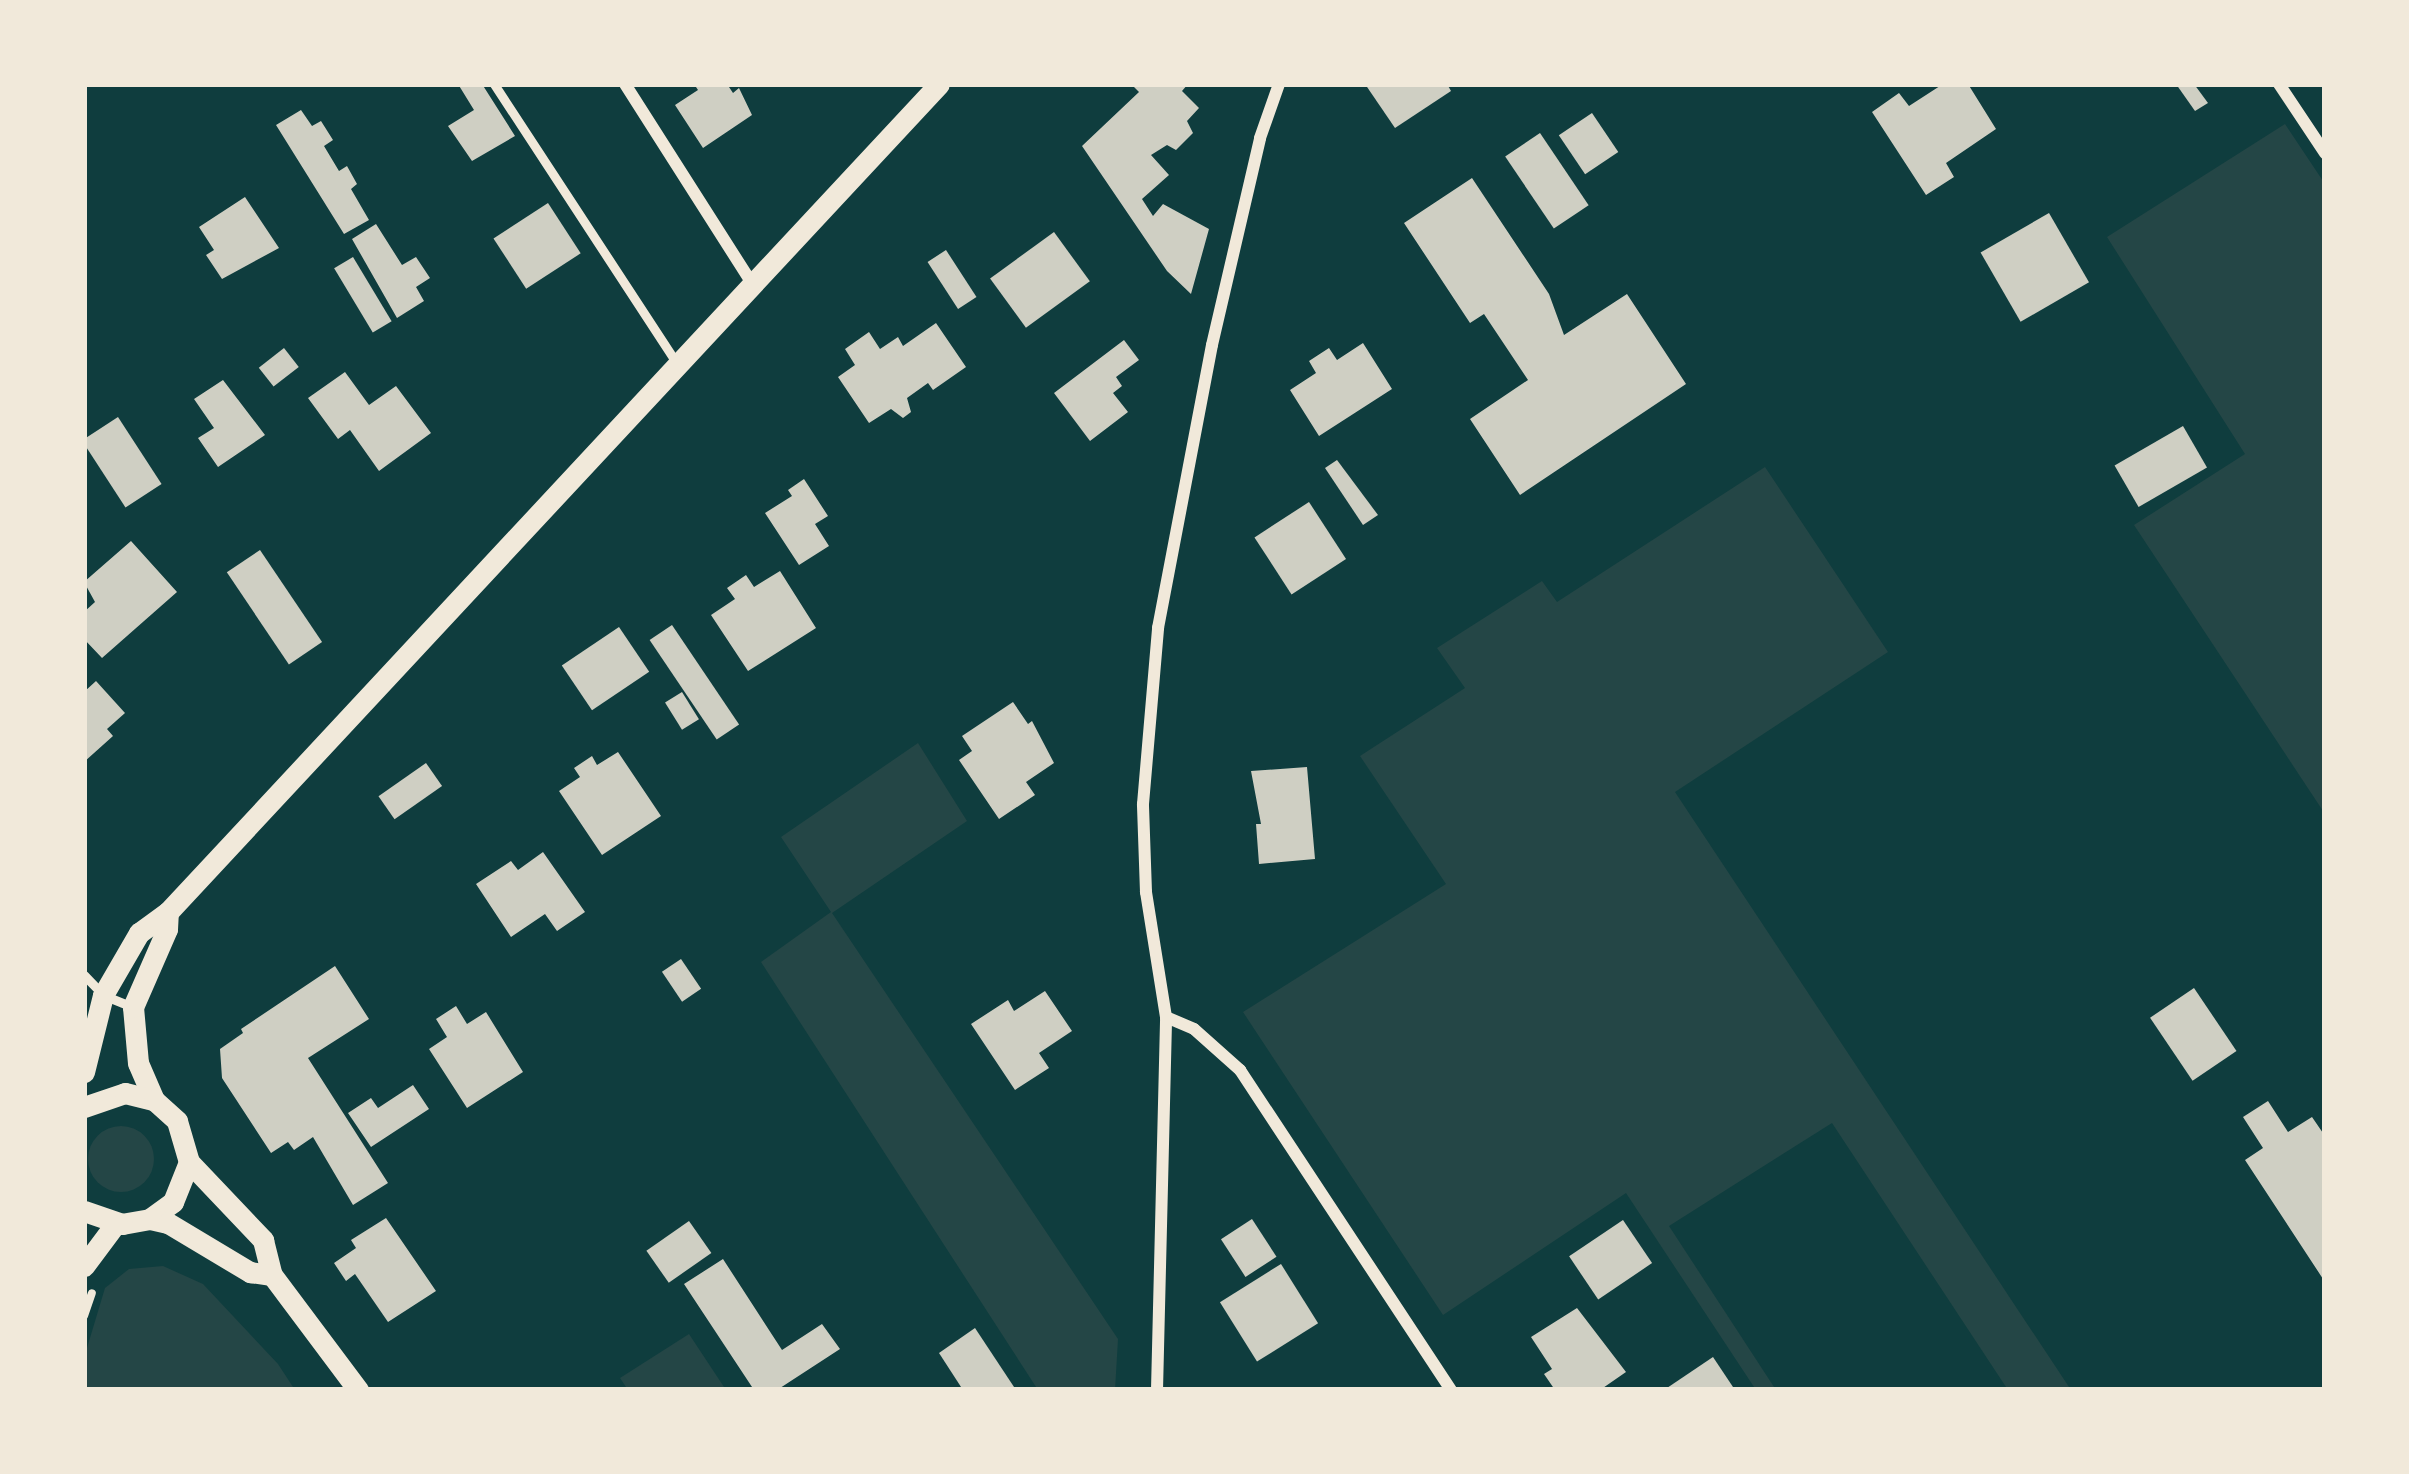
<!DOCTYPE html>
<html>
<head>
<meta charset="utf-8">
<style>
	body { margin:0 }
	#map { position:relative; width:2409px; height:1474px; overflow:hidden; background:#0f3d3e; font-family:"Open Sans",sans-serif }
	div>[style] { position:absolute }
	.green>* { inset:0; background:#244646 }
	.round { border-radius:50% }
	.building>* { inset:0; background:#cfcfc3; transform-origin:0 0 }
	.path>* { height:8px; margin:-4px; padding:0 4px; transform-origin:4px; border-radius:4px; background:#f1e9da }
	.service>* { height:9px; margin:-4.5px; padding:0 4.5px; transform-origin:4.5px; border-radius:4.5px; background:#f1e9da }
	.minor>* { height:12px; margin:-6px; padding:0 6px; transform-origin:6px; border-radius:6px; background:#f1e9da }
	.tertiary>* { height:21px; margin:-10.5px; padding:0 10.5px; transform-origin:10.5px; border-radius:10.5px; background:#f1e9da }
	span { translate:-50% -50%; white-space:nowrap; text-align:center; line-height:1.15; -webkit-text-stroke:9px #f1e9da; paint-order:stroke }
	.frame { position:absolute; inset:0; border:87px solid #f1e9da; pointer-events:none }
</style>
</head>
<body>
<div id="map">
	<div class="green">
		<div style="clip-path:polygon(2285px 124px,2325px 184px,2325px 814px,2134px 525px,2245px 454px,2107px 237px)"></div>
		<div style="clip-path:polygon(1765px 467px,1888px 652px,1675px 792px,2071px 1390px,2008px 1390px,1832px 1123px,1669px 1226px,1776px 1390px,1756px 1390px,1626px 1193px,1443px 1315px,1243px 1012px,1446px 884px,1360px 756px,1465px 688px,1437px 648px,1542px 581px,1557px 602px)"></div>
		<div style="clip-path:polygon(918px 743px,967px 821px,832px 913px,1118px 1339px,1115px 1390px,1038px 1390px,761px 962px,831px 912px,781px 837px)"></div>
		<div class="round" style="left:88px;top:1126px;width:66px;height:66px"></div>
		<div style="clip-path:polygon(163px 1266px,203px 1284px,278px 1364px,295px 1390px,84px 1390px,84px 1358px,105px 1288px,129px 1269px)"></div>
		<div style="clip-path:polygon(689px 1334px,726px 1390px,628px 1390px,620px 1378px)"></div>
	</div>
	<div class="building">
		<div style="clip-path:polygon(458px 84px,482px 84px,515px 136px,472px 161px,448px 126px,474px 110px)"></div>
		<div style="clip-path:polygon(694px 84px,727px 84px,733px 93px,739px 88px,752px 115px,703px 148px,675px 105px,698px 90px)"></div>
		<div style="clip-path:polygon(1131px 84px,1188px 84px,1182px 91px,1199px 108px,1187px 121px,1193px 133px,1176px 150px,1167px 145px,1151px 155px,1169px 175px,1142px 199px,1153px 216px,1163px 204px,1209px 229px,1191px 294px,1167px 271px,1082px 146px,1139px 92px)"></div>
		<div style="clip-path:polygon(1365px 84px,1447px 84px,1451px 91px,1395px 128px)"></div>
		<div style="clip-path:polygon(1943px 84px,1968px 84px,1996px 129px,1946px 163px,1954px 177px,1926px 195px,1872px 112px,1899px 93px,1909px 106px)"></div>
		<div style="clip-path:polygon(2176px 84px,2194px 84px,2208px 103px,2195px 111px)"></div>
		<div style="clip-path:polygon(301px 110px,312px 126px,321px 121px,333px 140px,324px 146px,339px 171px,347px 166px,357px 184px,351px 189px,369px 220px,344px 234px,276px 125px)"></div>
		<div style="left:1592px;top:113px;width:47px;height:40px;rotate:56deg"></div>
		<div style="left:1540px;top:133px;width:87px;height:42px;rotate:56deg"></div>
		<div style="clip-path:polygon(1472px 178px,1549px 294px,1564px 335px,1627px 294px,1686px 384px,1520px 495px,1470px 419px,1528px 380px,1484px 314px,1470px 323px,1404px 223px)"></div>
		<div style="clip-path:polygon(245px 197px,279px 248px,222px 279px,206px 255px,214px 250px,199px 227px)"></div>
		<div style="left:548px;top:203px;width:60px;height:65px;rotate:57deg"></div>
		<div style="left:2049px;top:213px;width:80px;height:79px;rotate:60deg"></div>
		<div style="clip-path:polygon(376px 224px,402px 265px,416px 257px,430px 278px,416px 287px,424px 301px,397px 318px,352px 239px)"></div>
		<div style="left:1054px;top:232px;width:61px;height:79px;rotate:54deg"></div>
		<div style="left:946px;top:250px;width:56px;height:22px;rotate:57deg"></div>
		<div style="left:353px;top:257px;width:75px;height:22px;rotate:59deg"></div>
		<div style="clip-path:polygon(936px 323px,966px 367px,933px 390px,928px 383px,907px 398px,911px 412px,903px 418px,891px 409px,869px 423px,838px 377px,855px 365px,845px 349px,869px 332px,880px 349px,898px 337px,903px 346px)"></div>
		<div style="clip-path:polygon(1124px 340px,1139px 360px,1116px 377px,1122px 386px,1113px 393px,1128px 412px,1090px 441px,1054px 393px)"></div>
		<div style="clip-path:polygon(1363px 343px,1392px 389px,1319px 436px,1290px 390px,1316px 373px,1309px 361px,1329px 348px,1337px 360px)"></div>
		<div style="left:284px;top:348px;width:24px;height:32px;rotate:52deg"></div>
		<div style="clip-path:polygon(345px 372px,369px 405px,396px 386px,431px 433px,379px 471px,350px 430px,338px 439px,308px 398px)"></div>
		<div style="clip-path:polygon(223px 380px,265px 435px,218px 467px,198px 438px,214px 428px,194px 399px)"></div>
		<div style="left:118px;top:417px;width:80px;height:43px;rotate:57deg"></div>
		<div style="left:2183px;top:426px;width:48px;height:79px;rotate:60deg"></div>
		<div style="clip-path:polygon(1337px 460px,1378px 515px,1363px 525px,1325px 468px)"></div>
		<div style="clip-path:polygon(804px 479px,828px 516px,815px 524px,829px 546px,799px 565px,765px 513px,792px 496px,788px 490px)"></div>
		<div style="left:1309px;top:502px;width:68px;height:65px;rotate:57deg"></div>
		<div style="clip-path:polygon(131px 541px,177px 592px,102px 658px,84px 639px,84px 612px,95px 602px,84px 582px)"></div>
		<div style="left:260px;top:550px;width:111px;height:40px;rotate:56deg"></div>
		<div style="clip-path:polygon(780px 571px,816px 628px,748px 671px,711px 615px,735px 599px,727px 588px,746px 575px,754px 587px)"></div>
		<div style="left:672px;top:625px;width:120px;height:27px;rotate:56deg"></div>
		<div style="left:619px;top:627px;width:54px;height:69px;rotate:56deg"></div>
		<div style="clip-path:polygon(96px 681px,125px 713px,107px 729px,113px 736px,84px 762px,84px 692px)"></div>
		<div style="left:682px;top:692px;width:32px;height:20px;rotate:58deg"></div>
		<div style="clip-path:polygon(1013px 702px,1028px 724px,1032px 721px,1054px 763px,1026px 782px,1035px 795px,999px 819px,959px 760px,972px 751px,962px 736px)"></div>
		<div style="clip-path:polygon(618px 752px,661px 816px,602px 855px,559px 791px,580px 777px,574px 768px,592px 756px,597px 765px)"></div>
		<div style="left:426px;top:763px;width:28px;height:58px;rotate:55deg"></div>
		<div style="clip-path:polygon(1307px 767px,1315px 859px,1259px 864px,1256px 824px,1261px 824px,1251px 771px)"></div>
		<div style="clip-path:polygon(543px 852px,585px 912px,557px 931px,545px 914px,511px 937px,476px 884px,511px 861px,518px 870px)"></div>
		<div style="left:681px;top:959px;width:36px;height:23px;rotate:56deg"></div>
		<div style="clip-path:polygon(335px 966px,369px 1019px,308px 1058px,388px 1183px,353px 1205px,313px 1137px,294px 1150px,288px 1142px,271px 1153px,222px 1078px,220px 1049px,243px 1033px,241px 1029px)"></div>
		<div style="left:2194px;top:988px;width:76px;height:53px;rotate:56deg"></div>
		<div style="clip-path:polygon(1045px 991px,1072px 1031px,1039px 1053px,1049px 1068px,1015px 1090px,971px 1024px,1008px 1000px,1014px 1011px)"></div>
		<div style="clip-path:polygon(456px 1006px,467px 1024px,486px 1012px,523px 1072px,467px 1108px,429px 1049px,447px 1037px,436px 1019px)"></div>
		<div style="clip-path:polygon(413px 1085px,429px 1109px,371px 1147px,348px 1113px,371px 1098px,378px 1108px)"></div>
		<div style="clip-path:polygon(2268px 1101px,2288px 1132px,2312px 1117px,2325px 1136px,2325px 1282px,2245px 1160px,2263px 1148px,2243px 1117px)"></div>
		<div style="clip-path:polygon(386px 1218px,436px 1291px,388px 1322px,355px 1274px,346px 1281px,334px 1263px,356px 1248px,351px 1240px)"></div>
		<div style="left:1252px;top:1219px;width:45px;height:37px;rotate:57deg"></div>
		<div style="left:1623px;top:1220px;width:52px;height:65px;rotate:56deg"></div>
		<div style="left:689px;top:1221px;width:39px;height:52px;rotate:55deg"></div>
		<div style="clip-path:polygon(723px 1259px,782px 1350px,822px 1324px,840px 1349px,777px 1390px,754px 1390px,684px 1284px)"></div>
		<div style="left:1281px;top:1264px;width:70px;height:72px;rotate:58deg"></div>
		<div style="clip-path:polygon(1577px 1308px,1626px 1372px,1600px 1390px,1555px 1390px,1544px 1374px,1552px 1369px,1531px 1337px)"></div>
		<div style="clip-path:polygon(975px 1328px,1016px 1390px,963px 1390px,939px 1353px)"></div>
		<div style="clip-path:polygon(1713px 1357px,1735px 1390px,1664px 1390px)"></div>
	</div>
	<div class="path">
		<div style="left:84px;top:1316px;width:24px;rotate:-71deg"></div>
	</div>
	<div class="service">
		<div style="left:494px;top:84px;width:334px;rotate:56.8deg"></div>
		<div style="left:84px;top:975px;width:28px;rotate:46deg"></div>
		<div style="left:103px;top:995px;width:32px;rotate:22deg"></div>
	</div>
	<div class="minor">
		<div style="left:625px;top:84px;width:236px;rotate:57.5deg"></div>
		<div style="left:2279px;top:84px;width:83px;rotate:56.3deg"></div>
		<div style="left:1166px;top:1017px;width:30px;rotate:23deg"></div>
		<div style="left:1194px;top:1029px;width:62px;rotate:41.7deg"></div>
		<div style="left:1240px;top:1070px;width:383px;rotate:56.6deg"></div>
		<div style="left:1157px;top:1390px;width:373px;rotate:-88.6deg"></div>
		<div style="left:1166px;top:1017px;width:127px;rotate:-99.1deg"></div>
		<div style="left:1146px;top:892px;width:88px;rotate:-92deg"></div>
		<div style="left:1143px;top:804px;width:177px;rotate:-85.1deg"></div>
		<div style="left:1158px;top:628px;width:288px;rotate:-79.2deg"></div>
		<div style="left:1212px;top:345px;width:212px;rotate:-76.9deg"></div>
		<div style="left:1260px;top:138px;width:57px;rotate:-70.6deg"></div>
	</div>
	<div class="tertiary">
		<div style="left:84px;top:1072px;width:79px;rotate:-76.1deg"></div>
		<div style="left:103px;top:995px;width:72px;rotate:-59.9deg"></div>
		<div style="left:139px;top:933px;width:36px;rotate:-36deg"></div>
		<div style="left:168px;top:912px;width:1131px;rotate:-47.04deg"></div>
		<div style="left:154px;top:1100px;width:40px;rotate:-113.4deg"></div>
		<div style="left:138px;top:1063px;width:56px;rotate:-95.1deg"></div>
		<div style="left:133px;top:1007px;width:85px;rotate:-66.4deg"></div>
		<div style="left:167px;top:929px;width:17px;rotate:-87deg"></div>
		<div style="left:84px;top:1107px;width:43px;rotate:-18.9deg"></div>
		<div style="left:125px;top:1093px;width:30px;rotate:14deg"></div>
		<div style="left:154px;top:1100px;width:31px;rotate:42deg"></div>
		<div style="left:177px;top:1121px;width:43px;rotate:73.7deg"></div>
		<div style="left:189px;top:1162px;width:43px;rotate:111.8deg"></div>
		<div style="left:173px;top:1202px;width:29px;rotate:144deg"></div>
		<div style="left:150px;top:1219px;width:28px;rotate:170deg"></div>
		<div style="left:122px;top:1224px;width:40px;rotate:-161.1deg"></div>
		<div style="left:189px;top:1162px;width:108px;rotate:46.5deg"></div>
		<div style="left:263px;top:1240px;width:36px;rotate:76deg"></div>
		<div style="left:272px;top:1275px;width:144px;rotate:53.2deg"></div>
		<div style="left:150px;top:1219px;width:18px;rotate:13deg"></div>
		<div style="left:168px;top:1223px;width:96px;rotate:30.9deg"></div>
		<div style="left:250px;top:1272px;width:22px;rotate:8deg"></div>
		<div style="left:84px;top:1266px;width:54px;rotate:-53.3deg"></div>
	</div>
	<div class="frame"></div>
</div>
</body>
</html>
